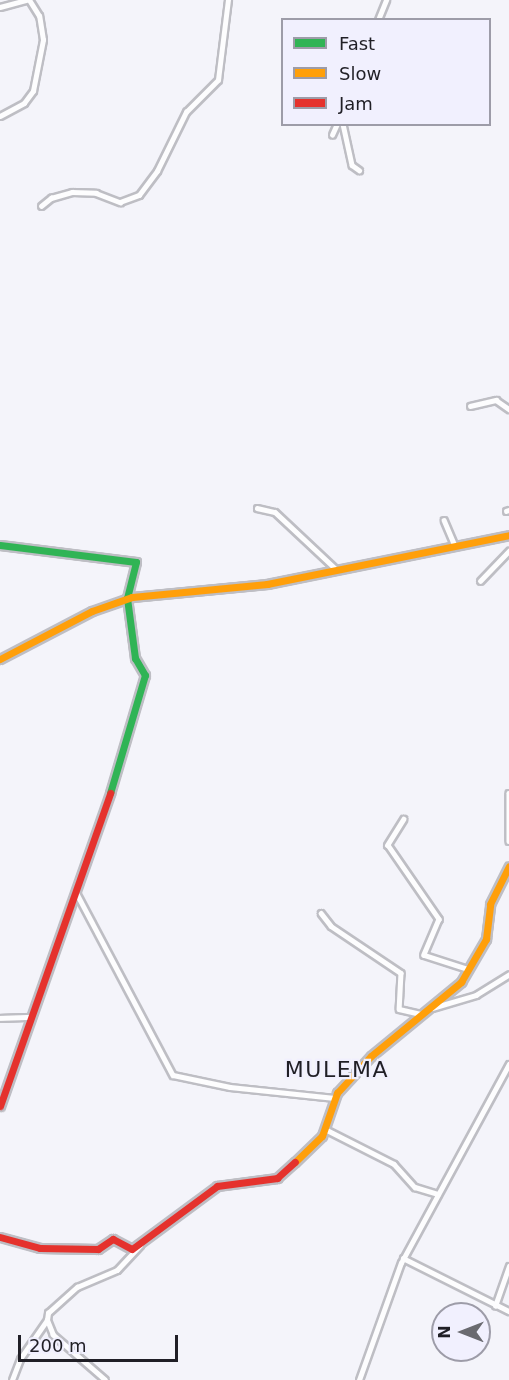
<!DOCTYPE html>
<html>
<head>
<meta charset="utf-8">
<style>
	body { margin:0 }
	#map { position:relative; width:509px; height:1380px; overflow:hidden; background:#f4f4fa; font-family:"DejaVu Sans",sans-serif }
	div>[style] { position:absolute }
	.roads { filter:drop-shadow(2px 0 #bebec4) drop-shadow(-2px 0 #bebec4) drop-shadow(0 2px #bebec4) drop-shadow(0 -2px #bebec4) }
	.street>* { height:4.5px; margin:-2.25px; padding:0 2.25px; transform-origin:2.25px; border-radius:2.25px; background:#fdfdfe }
	.fast>* { height:7px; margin:-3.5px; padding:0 3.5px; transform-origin:3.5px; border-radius:3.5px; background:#30b455 }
	.slow>* { height:7px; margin:-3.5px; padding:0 3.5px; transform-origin:3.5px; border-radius:3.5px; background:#ff9f0a }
	.jam>* { height:7px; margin:-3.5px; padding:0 3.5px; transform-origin:3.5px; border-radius:3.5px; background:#e5322d }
	span { translate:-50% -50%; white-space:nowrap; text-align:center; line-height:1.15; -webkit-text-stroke:4.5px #f1f0fe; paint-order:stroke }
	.quarter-label { font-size:22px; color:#201f26; letter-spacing:1.5px }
	.legend { position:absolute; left:281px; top:18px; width:210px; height:108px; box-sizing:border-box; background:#f1f0fe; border:2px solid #9d9ca8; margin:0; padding:8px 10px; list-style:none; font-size:18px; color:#201f26 }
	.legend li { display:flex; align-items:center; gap:12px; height:30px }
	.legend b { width:30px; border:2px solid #9d9ca8 }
	.north { position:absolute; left:431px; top:1302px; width:60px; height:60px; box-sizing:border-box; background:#f1f0fe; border:2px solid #9d9ca8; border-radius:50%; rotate:270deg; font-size:16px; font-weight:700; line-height:24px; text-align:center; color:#201f26 }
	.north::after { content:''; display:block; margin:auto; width:21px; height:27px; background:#6a6a70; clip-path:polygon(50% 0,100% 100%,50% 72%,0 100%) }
	.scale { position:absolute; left:18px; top:1335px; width:160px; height:27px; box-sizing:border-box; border:3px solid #201f26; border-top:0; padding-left:8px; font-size:18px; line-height:21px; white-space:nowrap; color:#201f26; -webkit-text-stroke:4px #f1f0fe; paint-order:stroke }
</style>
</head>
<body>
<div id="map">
	<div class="roads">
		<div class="street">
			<div style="left:0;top:7px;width:28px;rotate:-15deg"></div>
			<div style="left:378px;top:20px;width:22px;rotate:-68deg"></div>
			<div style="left:0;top:116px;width:27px;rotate:-28deg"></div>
			<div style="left:24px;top:103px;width:15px;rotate:-53deg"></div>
			<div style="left:33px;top:91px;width:52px;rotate:-78.9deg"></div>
			<div style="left:43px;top:40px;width:24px;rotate:-99deg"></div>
			<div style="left:39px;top:16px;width:19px;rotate:-122deg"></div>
			<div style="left:343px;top:124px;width:42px;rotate:77.6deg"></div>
			<div style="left:352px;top:165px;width:9px;rotate:36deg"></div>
			<div style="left:332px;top:135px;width:12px;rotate:-66deg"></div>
			<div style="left:41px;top:206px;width:13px;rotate:-39deg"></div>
			<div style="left:51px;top:198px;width:22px;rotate:-16deg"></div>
			<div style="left:72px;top:192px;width:24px;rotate:2deg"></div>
			<div style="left:96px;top:193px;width:26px;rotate:21deg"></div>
			<div style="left:120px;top:202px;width:20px;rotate:-20deg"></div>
			<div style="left:139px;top:195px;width:30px;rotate:-53deg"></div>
			<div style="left:157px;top:171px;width:66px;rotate:-63.8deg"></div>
			<div style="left:186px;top:112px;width:45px;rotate:-45deg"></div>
			<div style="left:218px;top:80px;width:81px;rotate:-82.9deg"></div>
			<div style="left:470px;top:406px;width:27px;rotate:-13deg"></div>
			<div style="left:496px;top:400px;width:16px;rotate:35deg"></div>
			<div style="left:257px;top:508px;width:18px;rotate:13deg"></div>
			<div style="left:275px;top:512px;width:83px;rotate:43.1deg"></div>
			<div style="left:506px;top:511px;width:3px;rotate:-18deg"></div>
			<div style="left:444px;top:520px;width:28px;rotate:67deg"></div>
			<div style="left:480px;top:581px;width:42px;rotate:-46deg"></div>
			<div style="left:509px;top:793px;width:48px;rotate:90deg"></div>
			<div style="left:404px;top:819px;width:31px;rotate:122deg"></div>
			<div style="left:388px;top:845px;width:90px;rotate:55.4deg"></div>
			<div style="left:439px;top:919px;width:39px;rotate:113deg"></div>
			<div style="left:424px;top:955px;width:46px;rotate:17.7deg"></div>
			<div style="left:76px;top:892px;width:207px;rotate:62.1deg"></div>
			<div style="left:173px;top:1075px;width:58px;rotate:11.9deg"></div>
			<div style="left:230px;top:1087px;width:105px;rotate:6deg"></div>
			<div style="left:321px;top:913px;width:16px;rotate:52deg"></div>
			<div style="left:331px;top:926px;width:84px;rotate:33.9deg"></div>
			<div style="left:401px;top:973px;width:36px;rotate:93deg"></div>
			<div style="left:399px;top:1009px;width:23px;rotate:13deg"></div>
			<div style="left:432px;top:1008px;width:46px;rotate:-16.5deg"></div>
			<div style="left:476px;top:995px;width:39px;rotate:-32deg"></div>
			<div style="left:0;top:1018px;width:31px;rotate:-2deg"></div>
			<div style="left:325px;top:1129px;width:77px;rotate:26.9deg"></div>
			<div style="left:394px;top:1164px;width:31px;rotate:48deg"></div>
			<div style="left:415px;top:1187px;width:24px;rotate:17deg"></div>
			<div style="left:403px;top:1258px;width:119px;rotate:26.6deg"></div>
			<div style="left:495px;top:1306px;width:42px;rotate:-70.7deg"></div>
			<div style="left:12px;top:1380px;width:22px;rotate:-69deg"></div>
			<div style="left:20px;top:1359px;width:47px;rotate:-55.3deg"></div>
			<div style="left:105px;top:1380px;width:69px;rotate:-139.1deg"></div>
			<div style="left:53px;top:1335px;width:16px;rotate:-112deg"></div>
			<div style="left:47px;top:1320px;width:7px;rotate:-82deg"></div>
			<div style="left:48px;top:1313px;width:39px;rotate:-42deg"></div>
			<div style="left:77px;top:1287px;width:43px;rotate:-23deg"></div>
			<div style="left:117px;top:1270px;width:34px;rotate:-47deg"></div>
			<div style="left:359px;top:1380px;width:124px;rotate:-70.3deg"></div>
			<div style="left:401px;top:1263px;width:226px;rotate:-61.5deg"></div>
		</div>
		<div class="fast">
			<div style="left:0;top:545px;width:137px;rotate:7.1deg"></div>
			<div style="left:136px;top:562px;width:37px;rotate:104deg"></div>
			<div style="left:127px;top:598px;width:61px;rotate:82.4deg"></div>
			<div style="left:135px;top:658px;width:20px;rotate:60deg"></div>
			<div style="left:145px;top:675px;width:123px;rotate:106.5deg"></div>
		</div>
		<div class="slow">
			<div style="left:0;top:659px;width:104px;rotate:-27.6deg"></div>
			<div style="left:92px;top:611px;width:42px;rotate:-19.3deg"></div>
			<div style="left:132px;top:597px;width:136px;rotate:-5.5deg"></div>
			<div style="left:267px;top:584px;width:247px;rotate:-11.4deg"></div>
			<div style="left:295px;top:1162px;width:37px;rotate:-44deg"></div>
			<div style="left:322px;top:1136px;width:46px;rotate:-70.8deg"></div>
			<div style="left:337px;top:1093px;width:50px;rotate:-47.4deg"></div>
			<div style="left:371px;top:1056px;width:117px;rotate:-39.4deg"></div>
			<div style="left:461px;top:982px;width:50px;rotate:-59.8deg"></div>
			<div style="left:486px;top:939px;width:35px;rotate:-83deg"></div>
			<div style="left:490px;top:904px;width:42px;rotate:-63.4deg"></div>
		</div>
		<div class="jam">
			<div style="left:0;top:1106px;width:332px;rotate:-70.6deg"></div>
			<div style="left:0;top:1237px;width:41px;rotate:15.4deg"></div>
			<div style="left:40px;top:1248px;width:58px;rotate:1deg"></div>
			<div style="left:98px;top:1249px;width:18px;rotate:-34deg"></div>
			<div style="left:113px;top:1239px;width:21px;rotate:28deg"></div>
			<div style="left:132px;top:1249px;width:106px;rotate:-36.5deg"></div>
			<div style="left:217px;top:1186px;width:61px;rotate:-7.6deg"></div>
			<div style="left:277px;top:1178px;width:24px;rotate:-42deg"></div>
		</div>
	</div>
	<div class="quarter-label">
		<span style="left:337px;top:1070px">MULEMA</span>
	</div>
	<ul class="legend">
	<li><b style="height:8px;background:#30b455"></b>Fast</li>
	<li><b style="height:8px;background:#ff9f0a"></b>Slow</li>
	<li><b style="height:8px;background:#e5322d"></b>Jam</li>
	</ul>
	<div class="north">N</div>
	<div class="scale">200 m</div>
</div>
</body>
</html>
